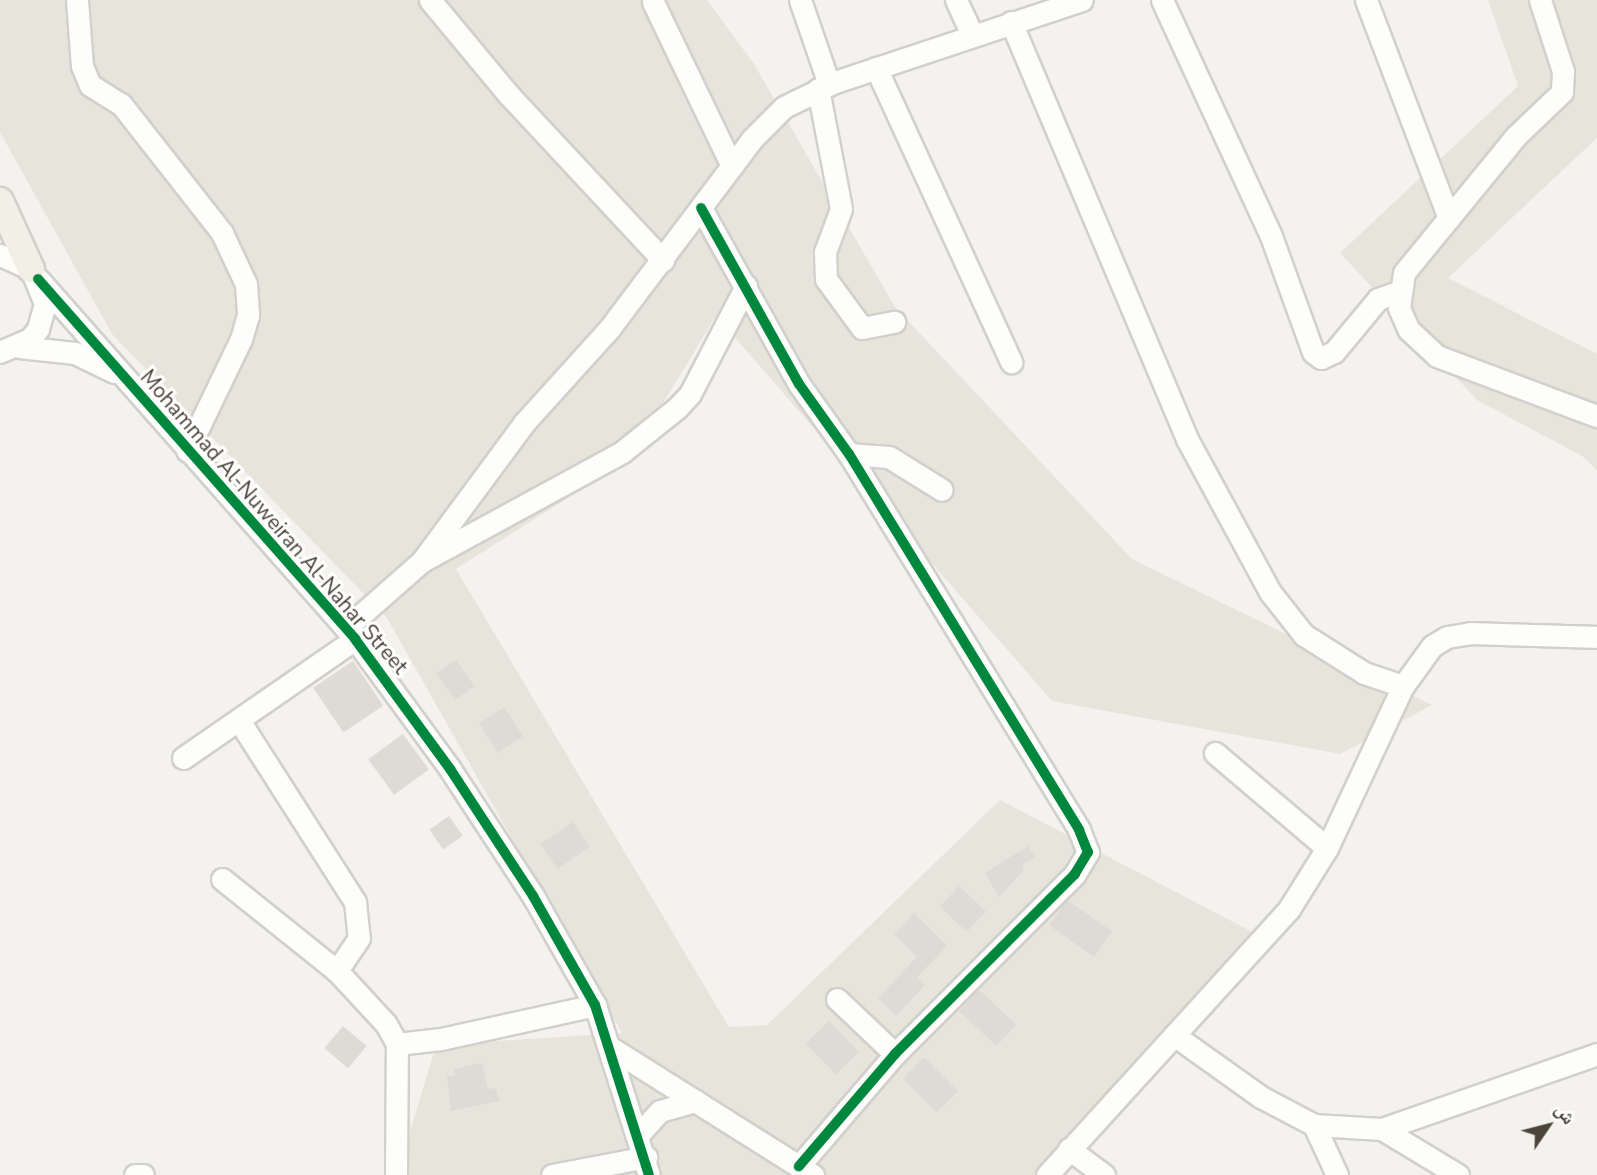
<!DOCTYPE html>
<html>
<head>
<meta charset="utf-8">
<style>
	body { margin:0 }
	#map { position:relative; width:1597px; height:1175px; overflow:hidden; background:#f4f2ee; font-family:"Nunito Sans","Noto Naskh Arabic",sans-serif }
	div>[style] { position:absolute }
	.residential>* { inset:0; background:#e7e4dc }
	.building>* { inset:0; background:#dedbd6; transform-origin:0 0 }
	.roads { filter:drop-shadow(2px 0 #d2d0cb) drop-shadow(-2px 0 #d2d0cb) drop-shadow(0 2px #d2d0cb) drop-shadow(0 -2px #d2d0cb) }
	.minor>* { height:21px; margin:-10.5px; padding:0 10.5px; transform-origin:10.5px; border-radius:10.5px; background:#fdfdfc }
	.major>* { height:26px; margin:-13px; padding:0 13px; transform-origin:13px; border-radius:13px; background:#f2efe6 }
	.cycleway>* { height:10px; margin:-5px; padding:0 5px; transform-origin:5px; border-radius:5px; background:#00873e }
	span { translate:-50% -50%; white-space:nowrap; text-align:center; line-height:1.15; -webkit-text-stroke:6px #fff; paint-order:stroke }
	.street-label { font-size:21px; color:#4b4439 }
	.north { position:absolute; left:1513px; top:1091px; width:70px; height:70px; -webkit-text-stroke:5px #fff; paint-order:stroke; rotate:55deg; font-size:19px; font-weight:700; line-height:28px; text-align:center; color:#4b4439 }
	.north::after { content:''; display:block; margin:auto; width:24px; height:32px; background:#4b4439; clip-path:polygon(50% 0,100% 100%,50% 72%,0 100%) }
</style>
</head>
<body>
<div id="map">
	<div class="residential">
		<div style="clip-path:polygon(0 0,707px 0,754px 64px,895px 307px,1132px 559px,1432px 705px,1340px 754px,1052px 701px,716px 316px,629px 459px,456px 569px,729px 1027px,767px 1025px,1000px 800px,1258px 935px,1059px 1175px,397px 1175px,436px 1045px,622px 1033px,387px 618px,112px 334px,0 132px)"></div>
		<div style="clip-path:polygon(1488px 0,1597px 0,1597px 138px,1448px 278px,1597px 354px,1597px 470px,1582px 456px,1477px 400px,1340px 253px,1518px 86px)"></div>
	</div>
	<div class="building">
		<div style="left:456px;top:660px;width:32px;height:24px;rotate:55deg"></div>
		<div style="left:353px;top:661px;width:54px;height:48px;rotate:56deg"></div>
		<div style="left:504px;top:707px;width:35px;height:30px;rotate:57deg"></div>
		<div style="left:403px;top:734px;width:44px;height:43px;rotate:54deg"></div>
		<div style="left:449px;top:816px;width:24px;height:24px;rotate:55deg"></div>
		<div style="left:573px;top:822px;width:30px;height:39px;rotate:56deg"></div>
		<div style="clip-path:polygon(1028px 846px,1035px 857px,1022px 865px,1024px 870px,999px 897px,985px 873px)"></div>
		<div style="left:959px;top:886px;width:37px;height:28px;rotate:43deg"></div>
		<div style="left:1067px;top:900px;width:55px;height:31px;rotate:35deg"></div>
		<div style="clip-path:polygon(914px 913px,947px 946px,917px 977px,925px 985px,896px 1016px,878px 998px,917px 957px,894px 934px)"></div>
		<div style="left:979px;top:990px;width:51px;height:29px;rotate:43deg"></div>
		<div style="left:829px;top:1021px;width:43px;height:32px;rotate:46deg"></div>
		<div style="left:343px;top:1026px;width:31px;height:29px;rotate:40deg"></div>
		<div style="left:924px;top:1057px;width:48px;height:30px;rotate:45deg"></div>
		<div style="clip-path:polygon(482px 1063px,488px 1089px,496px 1088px,499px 1101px,451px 1111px,447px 1076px,455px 1075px,454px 1069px)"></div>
	</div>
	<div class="roads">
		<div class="minor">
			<div style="left:77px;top:0;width:66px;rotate:85.7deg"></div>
			<div style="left:82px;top:66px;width:21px;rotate:67deg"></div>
			<div style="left:90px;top:85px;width:36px;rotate:32deg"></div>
			<div style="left:121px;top:104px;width:164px;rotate:51.9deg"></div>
			<div style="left:222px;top:233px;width:56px;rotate:64.8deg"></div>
			<div style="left:246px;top:284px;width:31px;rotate:86deg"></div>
			<div style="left:248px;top:315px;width:25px;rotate:106deg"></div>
			<div style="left:241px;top:339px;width:124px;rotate:115.7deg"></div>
			<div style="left:430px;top:0;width:124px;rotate:50.3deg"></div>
			<div style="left:509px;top:95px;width:226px;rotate:47deg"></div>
			<div style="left:800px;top:0;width:89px;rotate:71deg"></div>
			<div style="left:956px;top:0;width:38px;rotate:65deg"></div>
			<div style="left:1162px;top:0;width:260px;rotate:65.2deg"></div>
			<div style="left:1271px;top:236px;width:123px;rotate:70.1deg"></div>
			<div style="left:1313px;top:352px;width:10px;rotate:37deg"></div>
			<div style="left:1321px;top:358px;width:14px;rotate:-25deg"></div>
			<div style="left:1334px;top:352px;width:69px;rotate:-50.3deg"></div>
			<div style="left:1378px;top:299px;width:21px;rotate:-19deg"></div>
			<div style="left:1366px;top:0;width:233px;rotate:69.2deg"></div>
			<div style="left:1540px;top:0;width:75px;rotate:72.1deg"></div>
			<div style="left:1563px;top:71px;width:21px;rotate:93deg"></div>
			<div style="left:1562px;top:92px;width:64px;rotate:136.3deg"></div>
			<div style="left:1516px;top:136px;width:177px;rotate:129.3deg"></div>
			<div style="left:1404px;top:273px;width:35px;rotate:98deg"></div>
			<div style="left:1399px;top:308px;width:24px;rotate:66deg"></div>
			<div style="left:1409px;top:330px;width:38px;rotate:43deg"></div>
			<div style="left:1437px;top:356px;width:171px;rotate:20.6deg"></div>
			<div style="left:653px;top:2px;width:182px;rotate:64.3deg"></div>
			<div style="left:1011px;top:22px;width:453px;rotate:67.1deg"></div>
			<div style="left:1187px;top:439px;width:174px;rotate:61.5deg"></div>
			<div style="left:1270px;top:592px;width:55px;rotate:51.7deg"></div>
			<div style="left:1304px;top:635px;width:71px;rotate:32.3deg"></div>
			<div style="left:1364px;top:673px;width:41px;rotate:18.4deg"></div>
			<div style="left:876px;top:68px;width:324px;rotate:65.3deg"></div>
			<div style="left:818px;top:89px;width:122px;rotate:79.1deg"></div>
			<div style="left:841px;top:209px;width:46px;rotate:110.4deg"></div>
			<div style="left:825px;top:252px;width:27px;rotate:88deg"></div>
			<div style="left:826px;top:279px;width:61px;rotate:53.7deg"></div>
			<div style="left:862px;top:328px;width:33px;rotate:-11deg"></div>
			<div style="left:701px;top:208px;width:201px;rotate:60.9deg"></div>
			<div style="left:799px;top:384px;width:86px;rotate:54.5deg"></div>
			<div style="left:849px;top:454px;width:441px;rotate:58.5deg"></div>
			<div style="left:1079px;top:830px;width:24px;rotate:68deg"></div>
			<div style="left:1088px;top:852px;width:26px;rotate:121deg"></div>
			<div style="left:1075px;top:874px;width:255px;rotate:135deg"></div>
			<div style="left:895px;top:1054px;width:148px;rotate:130.6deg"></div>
			<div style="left:0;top:255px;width:34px;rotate:24deg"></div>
			<div style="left:31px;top:269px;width:38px;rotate:68deg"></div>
			<div style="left:45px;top:304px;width:26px;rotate:106deg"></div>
			<div style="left:38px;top:329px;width:13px;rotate:129deg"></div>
			<div style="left:30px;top:339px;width:33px;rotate:157deg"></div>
			<div style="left:38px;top:279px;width:480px;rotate:48.6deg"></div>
			<div style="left:355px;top:639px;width:161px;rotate:53.8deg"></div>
			<div style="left:450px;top:769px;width:152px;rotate:56.8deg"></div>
			<div style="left:533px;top:896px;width:125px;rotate:60.4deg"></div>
			<div style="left:595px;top:1005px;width:178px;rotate:72.4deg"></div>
			<div style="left:19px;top:347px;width:56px;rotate:6.1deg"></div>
			<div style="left:75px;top:353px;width:43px;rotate:26deg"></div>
			<div style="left:849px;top:454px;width:40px;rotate:4.3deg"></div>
			<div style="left:889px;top:457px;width:62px;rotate:31.9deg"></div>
			<div style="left:426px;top:559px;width:223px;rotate:-28.6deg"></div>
			<div style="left:622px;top:452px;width:70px;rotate:-38.7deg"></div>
			<div style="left:677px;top:408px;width:19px;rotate:-47deg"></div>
			<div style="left:690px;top:394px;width:122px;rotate:-62.6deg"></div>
			<div style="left:346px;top:628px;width:101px;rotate:-41.4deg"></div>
			<div style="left:422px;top:561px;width:172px;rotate:-53.5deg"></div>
			<div style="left:524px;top:423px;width:127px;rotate:-47.9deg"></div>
			<div style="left:609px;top:329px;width:238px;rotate:-53deg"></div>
			<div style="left:752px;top:139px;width:45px;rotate:-45deg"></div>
			<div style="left:784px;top:107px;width:57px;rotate:-26.1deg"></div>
			<div style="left:835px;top:82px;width:260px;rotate:-18.4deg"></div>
			<div style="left:240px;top:722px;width:214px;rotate:57.4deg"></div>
			<div style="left:355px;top:902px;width:36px;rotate:84deg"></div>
			<div style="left:359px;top:938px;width:40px;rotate:124deg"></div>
			<div style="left:1215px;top:753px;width:147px;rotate:40.3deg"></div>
			<div style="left:183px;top:758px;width:209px;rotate:-34.7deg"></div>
			<div style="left:222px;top:879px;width:147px;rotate:38.7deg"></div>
			<div style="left:337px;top:971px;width:72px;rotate:47.2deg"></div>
			<div style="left:386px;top:1024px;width:23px;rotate:61deg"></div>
			<div style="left:837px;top:999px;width:80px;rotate:43.5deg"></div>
			<div style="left:1174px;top:1035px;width:107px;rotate:35.5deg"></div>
			<div style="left:1261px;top:1097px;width:60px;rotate:27.8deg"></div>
			<div style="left:1314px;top:1125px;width:68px;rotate:3.4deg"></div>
			<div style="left:1382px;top:1129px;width:89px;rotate:31.2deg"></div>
			<div style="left:611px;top:1048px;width:239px;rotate:32.2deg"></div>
			<div style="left:1314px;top:1125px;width:55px;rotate:65.3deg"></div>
			<div style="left:1382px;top:1129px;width:228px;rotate:-19.2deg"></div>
			<div style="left:639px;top:1134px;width:31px;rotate:-48deg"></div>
			<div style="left:660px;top:1111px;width:37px;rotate:-16deg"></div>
			<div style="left:1069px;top:1149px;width:44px;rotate:36.6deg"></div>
			<div style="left:135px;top:1175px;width:8px"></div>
			<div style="left:396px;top:1175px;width:131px;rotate:-89.6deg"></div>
			<div style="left:397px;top:1044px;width:44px;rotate:-6.5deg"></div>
			<div style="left:441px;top:1039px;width:158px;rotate:-12.4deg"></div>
			<div style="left:552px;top:1175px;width:96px;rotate:-10.8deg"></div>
			<div style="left:1047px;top:1175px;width:360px;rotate:-47.7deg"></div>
			<div style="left:1289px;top:909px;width:72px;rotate:-58.1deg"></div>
			<div style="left:1327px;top:848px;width:179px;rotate:-64.9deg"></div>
			<div style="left:1403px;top:686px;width:49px;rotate:-54.1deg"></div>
			<div style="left:1432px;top:646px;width:17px;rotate:-31deg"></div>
			<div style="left:1447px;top:637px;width:24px;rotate:-9deg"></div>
			<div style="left:1471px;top:633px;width:126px;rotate:1.8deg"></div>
		</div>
		<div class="major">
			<div style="left:0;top:201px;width:75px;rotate:65.5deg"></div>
		</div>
	</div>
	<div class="cycleway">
		<div style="left:701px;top:208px;width:201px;rotate:60.9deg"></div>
		<div style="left:799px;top:384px;width:86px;rotate:54.5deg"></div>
		<div style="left:849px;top:454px;width:441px;rotate:58.5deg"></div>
		<div style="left:1079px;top:830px;width:24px;rotate:68deg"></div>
		<div style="left:1088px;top:852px;width:26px;rotate:121deg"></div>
		<div style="left:1075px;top:874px;width:255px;rotate:135deg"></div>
		<div style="left:895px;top:1054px;width:148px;rotate:130.6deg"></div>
		<div style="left:38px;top:279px;width:480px;rotate:48.6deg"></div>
		<div style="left:355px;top:639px;width:161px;rotate:53.8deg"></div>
		<div style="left:450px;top:769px;width:152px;rotate:56.8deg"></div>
		<div style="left:533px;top:896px;width:125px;rotate:60.4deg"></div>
		<div style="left:595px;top:1005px;width:178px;rotate:72.4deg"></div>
	</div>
	<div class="street-label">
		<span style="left:274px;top:522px;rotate:49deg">Mohammad Al-Nuweiran Al-Nahar Street</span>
	</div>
	<div class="north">ش</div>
</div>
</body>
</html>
